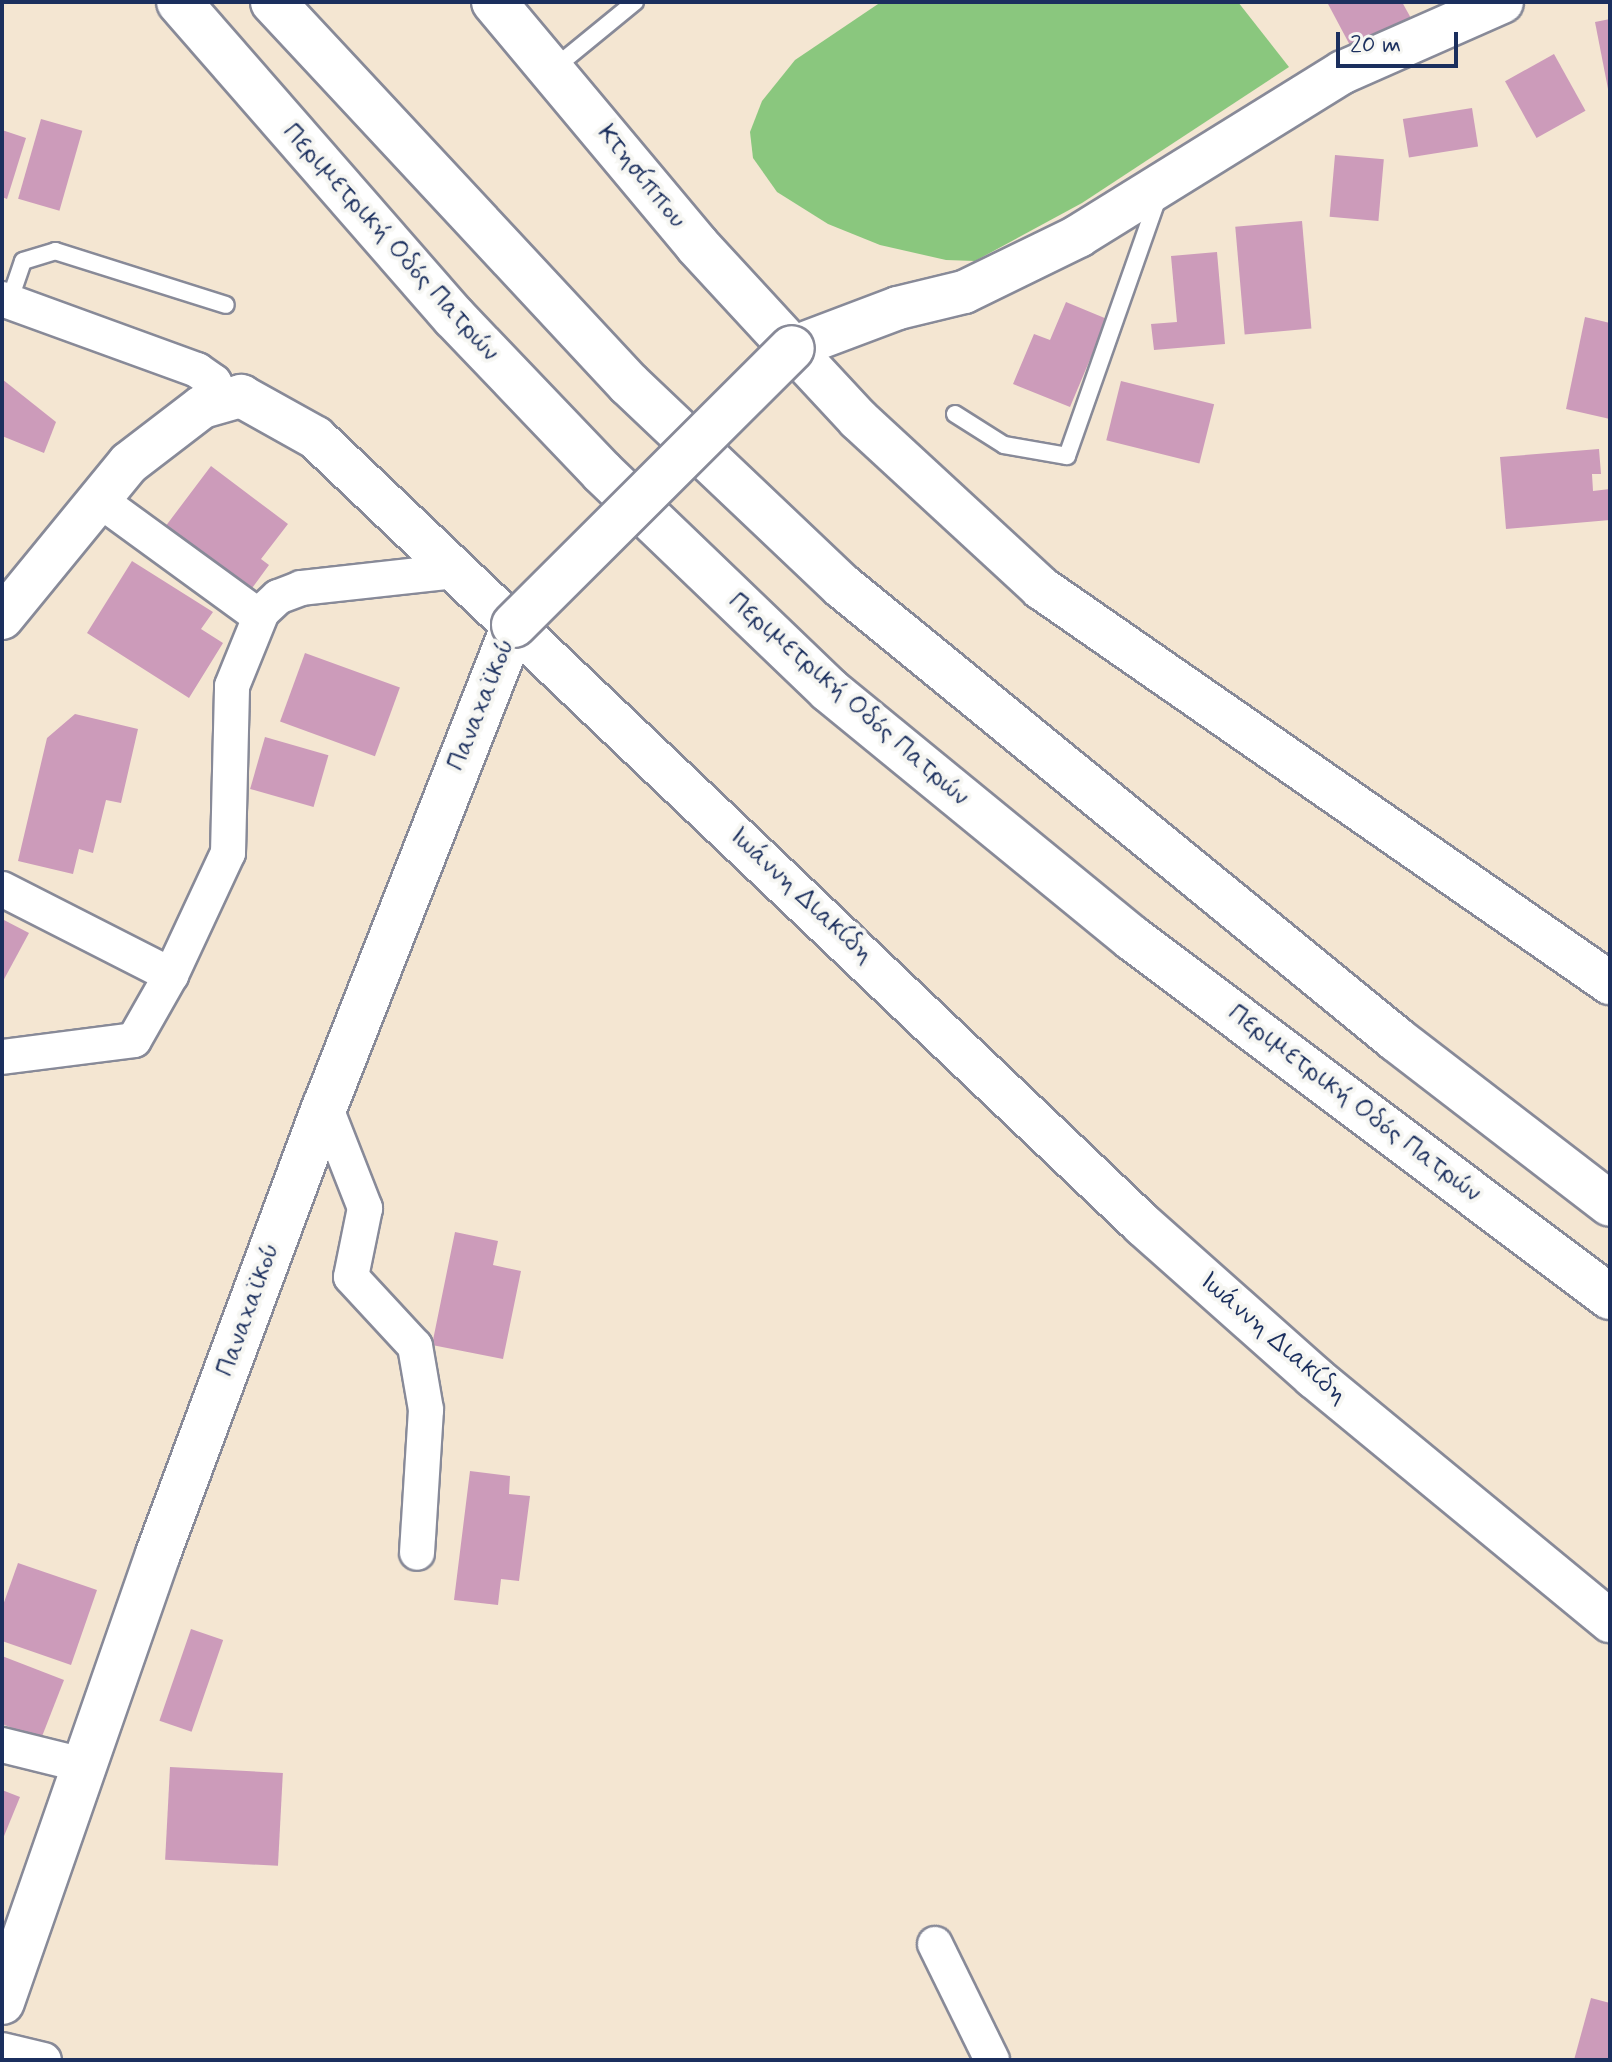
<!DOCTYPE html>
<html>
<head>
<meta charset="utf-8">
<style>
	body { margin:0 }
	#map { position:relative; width:1612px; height:2062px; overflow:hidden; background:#f4e6d2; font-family:Mynerve,sans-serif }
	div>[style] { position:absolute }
	.green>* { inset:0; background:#8ac77e }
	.building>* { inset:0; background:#cc9bba; transform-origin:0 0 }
	.roads { filter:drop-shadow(2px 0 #888a98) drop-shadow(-2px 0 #888a98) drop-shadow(0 2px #888a98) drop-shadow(0 -2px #888a98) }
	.service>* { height:16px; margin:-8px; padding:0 8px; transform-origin:8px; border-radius:8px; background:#fff }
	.minor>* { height:34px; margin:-17px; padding:0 17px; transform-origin:17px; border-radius:17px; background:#fff }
	.tertiary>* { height:42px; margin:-21px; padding:0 21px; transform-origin:21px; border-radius:21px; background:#fff }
	.secondary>* { height:44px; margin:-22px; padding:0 22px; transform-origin:22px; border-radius:22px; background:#fff }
	.motorway>* { height:44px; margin:-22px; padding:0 22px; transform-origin:22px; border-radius:22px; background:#fff }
	.bridges { filter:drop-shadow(2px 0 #888a98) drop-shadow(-2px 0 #888a98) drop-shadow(0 2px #888a98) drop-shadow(0 -2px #888a98) }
	.secondary-bridge>* { height:44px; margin:-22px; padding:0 22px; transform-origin:22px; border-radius:22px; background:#fff }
	span { translate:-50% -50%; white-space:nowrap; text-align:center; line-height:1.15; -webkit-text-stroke:8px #f6f6f2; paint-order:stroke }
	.street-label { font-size:26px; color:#1b2f5e }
	.frame { position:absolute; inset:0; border:4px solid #1b2f5e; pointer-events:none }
	.scale { position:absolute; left:1336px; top:32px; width:122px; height:36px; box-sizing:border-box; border:4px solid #1b2f5e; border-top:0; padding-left:10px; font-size:24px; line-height:28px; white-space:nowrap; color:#1b2f5e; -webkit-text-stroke:6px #f6f6f2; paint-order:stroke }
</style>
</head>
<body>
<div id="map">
	<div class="green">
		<div style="clip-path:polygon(881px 2px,1238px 2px,1289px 67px,1082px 203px,975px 261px,946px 260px,880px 245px,828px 224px,777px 192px,753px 158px,750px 132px,762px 101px,795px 60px)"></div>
	</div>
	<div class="building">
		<div style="clip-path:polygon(1327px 2px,1402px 2px,1412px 20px,1353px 51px)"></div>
		<div style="clip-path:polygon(1610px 19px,1610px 94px,1609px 94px,1595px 22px)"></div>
		<div style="left:1554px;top:54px;width:65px;height:56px;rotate:61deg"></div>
		<div style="left:1472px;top:108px;width:39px;height:70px;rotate:81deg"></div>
		<div style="left:41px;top:119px;width:43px;height:83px;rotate:16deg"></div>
		<div style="clip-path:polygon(2px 130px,26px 138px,7px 199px,2px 197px)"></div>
		<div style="left:1335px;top:155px;width:49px;height:62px;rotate:5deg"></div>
		<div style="left:1302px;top:221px;width:108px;height:67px;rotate:85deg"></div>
		<div style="clip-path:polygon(1217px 252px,1225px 344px,1154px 350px,1151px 324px,1177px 322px,1171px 256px)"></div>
		<div style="clip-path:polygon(1066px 302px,1107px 319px,1070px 407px,1013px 384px,1034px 334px,1050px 340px)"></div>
		<div style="clip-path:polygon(1585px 317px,1610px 323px,1610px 419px,1566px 409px)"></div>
		<div style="clip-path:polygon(2px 379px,56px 422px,44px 453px,2px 436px)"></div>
		<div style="left:1121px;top:381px;width:96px;height:61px;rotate:14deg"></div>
		<div style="clip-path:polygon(1599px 449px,1601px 474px,1592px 474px,1593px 491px,1610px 489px,1610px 520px,1506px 529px,1500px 457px)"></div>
		<div style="clip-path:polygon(211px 466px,288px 524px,261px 559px,269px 565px,247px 595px,162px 531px)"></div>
		<div style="clip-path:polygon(132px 561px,213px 612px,201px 629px,223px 643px,189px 698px,87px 633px)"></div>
		<div style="left:305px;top:653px;width:101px;height:73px;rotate:20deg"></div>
		<div style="clip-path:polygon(75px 714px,138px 729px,121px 803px,106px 800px,93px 853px,79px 849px,73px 874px,18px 861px,47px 738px)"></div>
		<div style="left:265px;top:737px;width:66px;height:54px;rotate:16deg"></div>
		<div style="clip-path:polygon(2px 919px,29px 933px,2px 983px)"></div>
		<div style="clip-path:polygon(455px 1232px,498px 1241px,493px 1265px,521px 1271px,503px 1359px,432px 1345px)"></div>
		<div style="clip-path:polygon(470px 1471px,510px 1476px,509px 1494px,530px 1496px,519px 1581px,501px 1579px,498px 1605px,454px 1600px)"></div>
		<div style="clip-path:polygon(18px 1563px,97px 1590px,71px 1665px,2px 1641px,2px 1608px)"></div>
		<div style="left:191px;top:1629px;width:34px;height:97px;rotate:19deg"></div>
		<div style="clip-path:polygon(2px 1656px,64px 1680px,41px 1739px,2px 1724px)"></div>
		<div style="left:170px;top:1767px;width:113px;height:93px;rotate:3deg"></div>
		<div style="clip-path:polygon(2px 1790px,20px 1797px,2px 1841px)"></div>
		<div style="clip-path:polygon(1591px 1998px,1610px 2003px,1610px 2060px,1574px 2060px)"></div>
	</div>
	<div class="roads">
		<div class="service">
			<div style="left:553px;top:69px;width:106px;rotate:-39.3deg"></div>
			<div style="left:9px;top:302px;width:43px;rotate:-71.1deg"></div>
			<div style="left:23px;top:261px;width:34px;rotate:-17deg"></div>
			<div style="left:55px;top:251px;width:179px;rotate:17.5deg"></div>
			<div style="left:955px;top:414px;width:58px;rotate:32.3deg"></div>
			<div style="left:1004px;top:445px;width:64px;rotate:9.9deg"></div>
			<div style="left:1067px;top:456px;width:277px;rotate:-70.6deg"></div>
		</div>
		<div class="minor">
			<div style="left:2px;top:299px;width:208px;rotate:20deg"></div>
			<div style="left:197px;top:370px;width:21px;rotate:35deg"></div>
			<div style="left:214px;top:382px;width:18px;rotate:63deg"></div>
			<div style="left:98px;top:499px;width:200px;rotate:36.1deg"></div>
			<div style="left:2px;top:889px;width:190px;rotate:27deg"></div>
			<div style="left:2px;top:1057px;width:133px;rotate:-7.3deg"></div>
			<div style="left:134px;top:1040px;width:75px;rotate:-60.4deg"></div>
			<div style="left:171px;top:975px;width:135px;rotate:-65deg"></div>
			<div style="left:228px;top:853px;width:167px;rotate:-88.6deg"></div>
			<div style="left:232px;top:686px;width:80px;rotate:-67.9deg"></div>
			<div style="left:262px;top:612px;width:22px;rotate:-43deg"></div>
			<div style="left:278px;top:597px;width:25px;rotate:-21deg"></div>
			<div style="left:301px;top:588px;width:156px;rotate:-6.3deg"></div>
			<div style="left:325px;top:1106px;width:110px;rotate:68.6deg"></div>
			<div style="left:365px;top:1208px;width:70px;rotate:101.5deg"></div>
			<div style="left:351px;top:1277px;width:94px;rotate:47.2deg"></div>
			<div style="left:415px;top:1346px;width:65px;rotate:80.2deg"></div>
			<div style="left:426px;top:1410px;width:143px;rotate:93.6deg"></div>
			<div style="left:2px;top:1745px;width:83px;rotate:13.9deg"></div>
			<div style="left:935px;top:1944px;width:129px;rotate:63.8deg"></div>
			<div style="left:2px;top:2050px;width:43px;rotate:13.4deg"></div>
		</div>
		<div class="tertiary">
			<div style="left:1502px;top:2px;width:174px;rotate:156.2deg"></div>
			<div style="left:1343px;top:72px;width:311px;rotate:148.2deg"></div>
			<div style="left:1079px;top:236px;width:128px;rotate:154deg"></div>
			<div style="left:964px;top:292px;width:68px;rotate:166.4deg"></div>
			<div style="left:898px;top:308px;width:113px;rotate:159.3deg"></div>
			<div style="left:792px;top:348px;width:98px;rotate:47.1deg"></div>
			<div style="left:859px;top:420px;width:248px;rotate:42.7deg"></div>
			<div style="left:1041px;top:588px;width:693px;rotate:34.77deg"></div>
			<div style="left:2px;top:618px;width:200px;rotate:-50.7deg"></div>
			<div style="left:129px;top:463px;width:92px;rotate:-37.5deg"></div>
			<div style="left:202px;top:407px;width:41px;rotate:-15.8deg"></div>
			<div style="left:241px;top:396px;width:86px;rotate:29.2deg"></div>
			<div style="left:316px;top:438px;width:1142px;rotate:43.58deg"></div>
			<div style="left:1143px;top:1225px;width:229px;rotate:41.6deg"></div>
			<div style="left:1314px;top:1377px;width:384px;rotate:39.5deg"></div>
		</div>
		<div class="secondary">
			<div style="left:494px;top:2px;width:317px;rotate:50.1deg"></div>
			<div style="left:697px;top:245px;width:140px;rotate:47.3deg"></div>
			<div style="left:2px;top:2002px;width:474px;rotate:-70.8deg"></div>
			<div style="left:158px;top:1554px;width:478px;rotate:-69.6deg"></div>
			<div style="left:325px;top:1106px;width:517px;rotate:-68.55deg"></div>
		</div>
		<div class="motorway">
			<div style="left:179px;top:2px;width:418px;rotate:48.9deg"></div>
			<div style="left:454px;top:317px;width:214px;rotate:46.3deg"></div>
			<div style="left:602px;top:472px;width:315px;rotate:43.8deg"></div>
			<div style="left:829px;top:690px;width:392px;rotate:39.3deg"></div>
			<div style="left:1132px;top:938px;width:598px;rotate:36.91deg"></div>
			<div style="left:273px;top:2px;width:522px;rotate:47.02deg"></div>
			<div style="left:629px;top:384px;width:294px;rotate:43.5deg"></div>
			<div style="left:842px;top:586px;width:716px;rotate:39.27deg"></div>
			<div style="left:1396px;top:1039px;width:270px;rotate:37.6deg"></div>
		</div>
	</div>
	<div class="bridges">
		<div class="secondary-bridge">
			<div style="left:514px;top:625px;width:392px;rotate:-44.9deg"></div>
		</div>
	</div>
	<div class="street-label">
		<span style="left:641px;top:177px;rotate:51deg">Κτησίππου</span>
		<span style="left:390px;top:243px;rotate:48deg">Περιμετρική Οδός Πατρών</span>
		<span style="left:848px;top:700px;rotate:41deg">Περιμετρική Οδός Πατρών</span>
		<span style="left:482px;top:705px;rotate:-68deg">Παναχαϊκού</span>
		<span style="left:801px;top:896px;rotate:43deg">Ιωάννη Διακίδη</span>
		<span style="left:1354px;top:1104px;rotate:37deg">Περιμετρική Οδός Πατρών</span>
		<span style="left:249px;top:1310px;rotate:-70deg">Παναχαϊκού</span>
		<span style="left:1273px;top:1339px;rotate:41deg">Ιωάννη Διακίδη</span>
	</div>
	<div class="frame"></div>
	<div class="scale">20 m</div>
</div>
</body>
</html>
